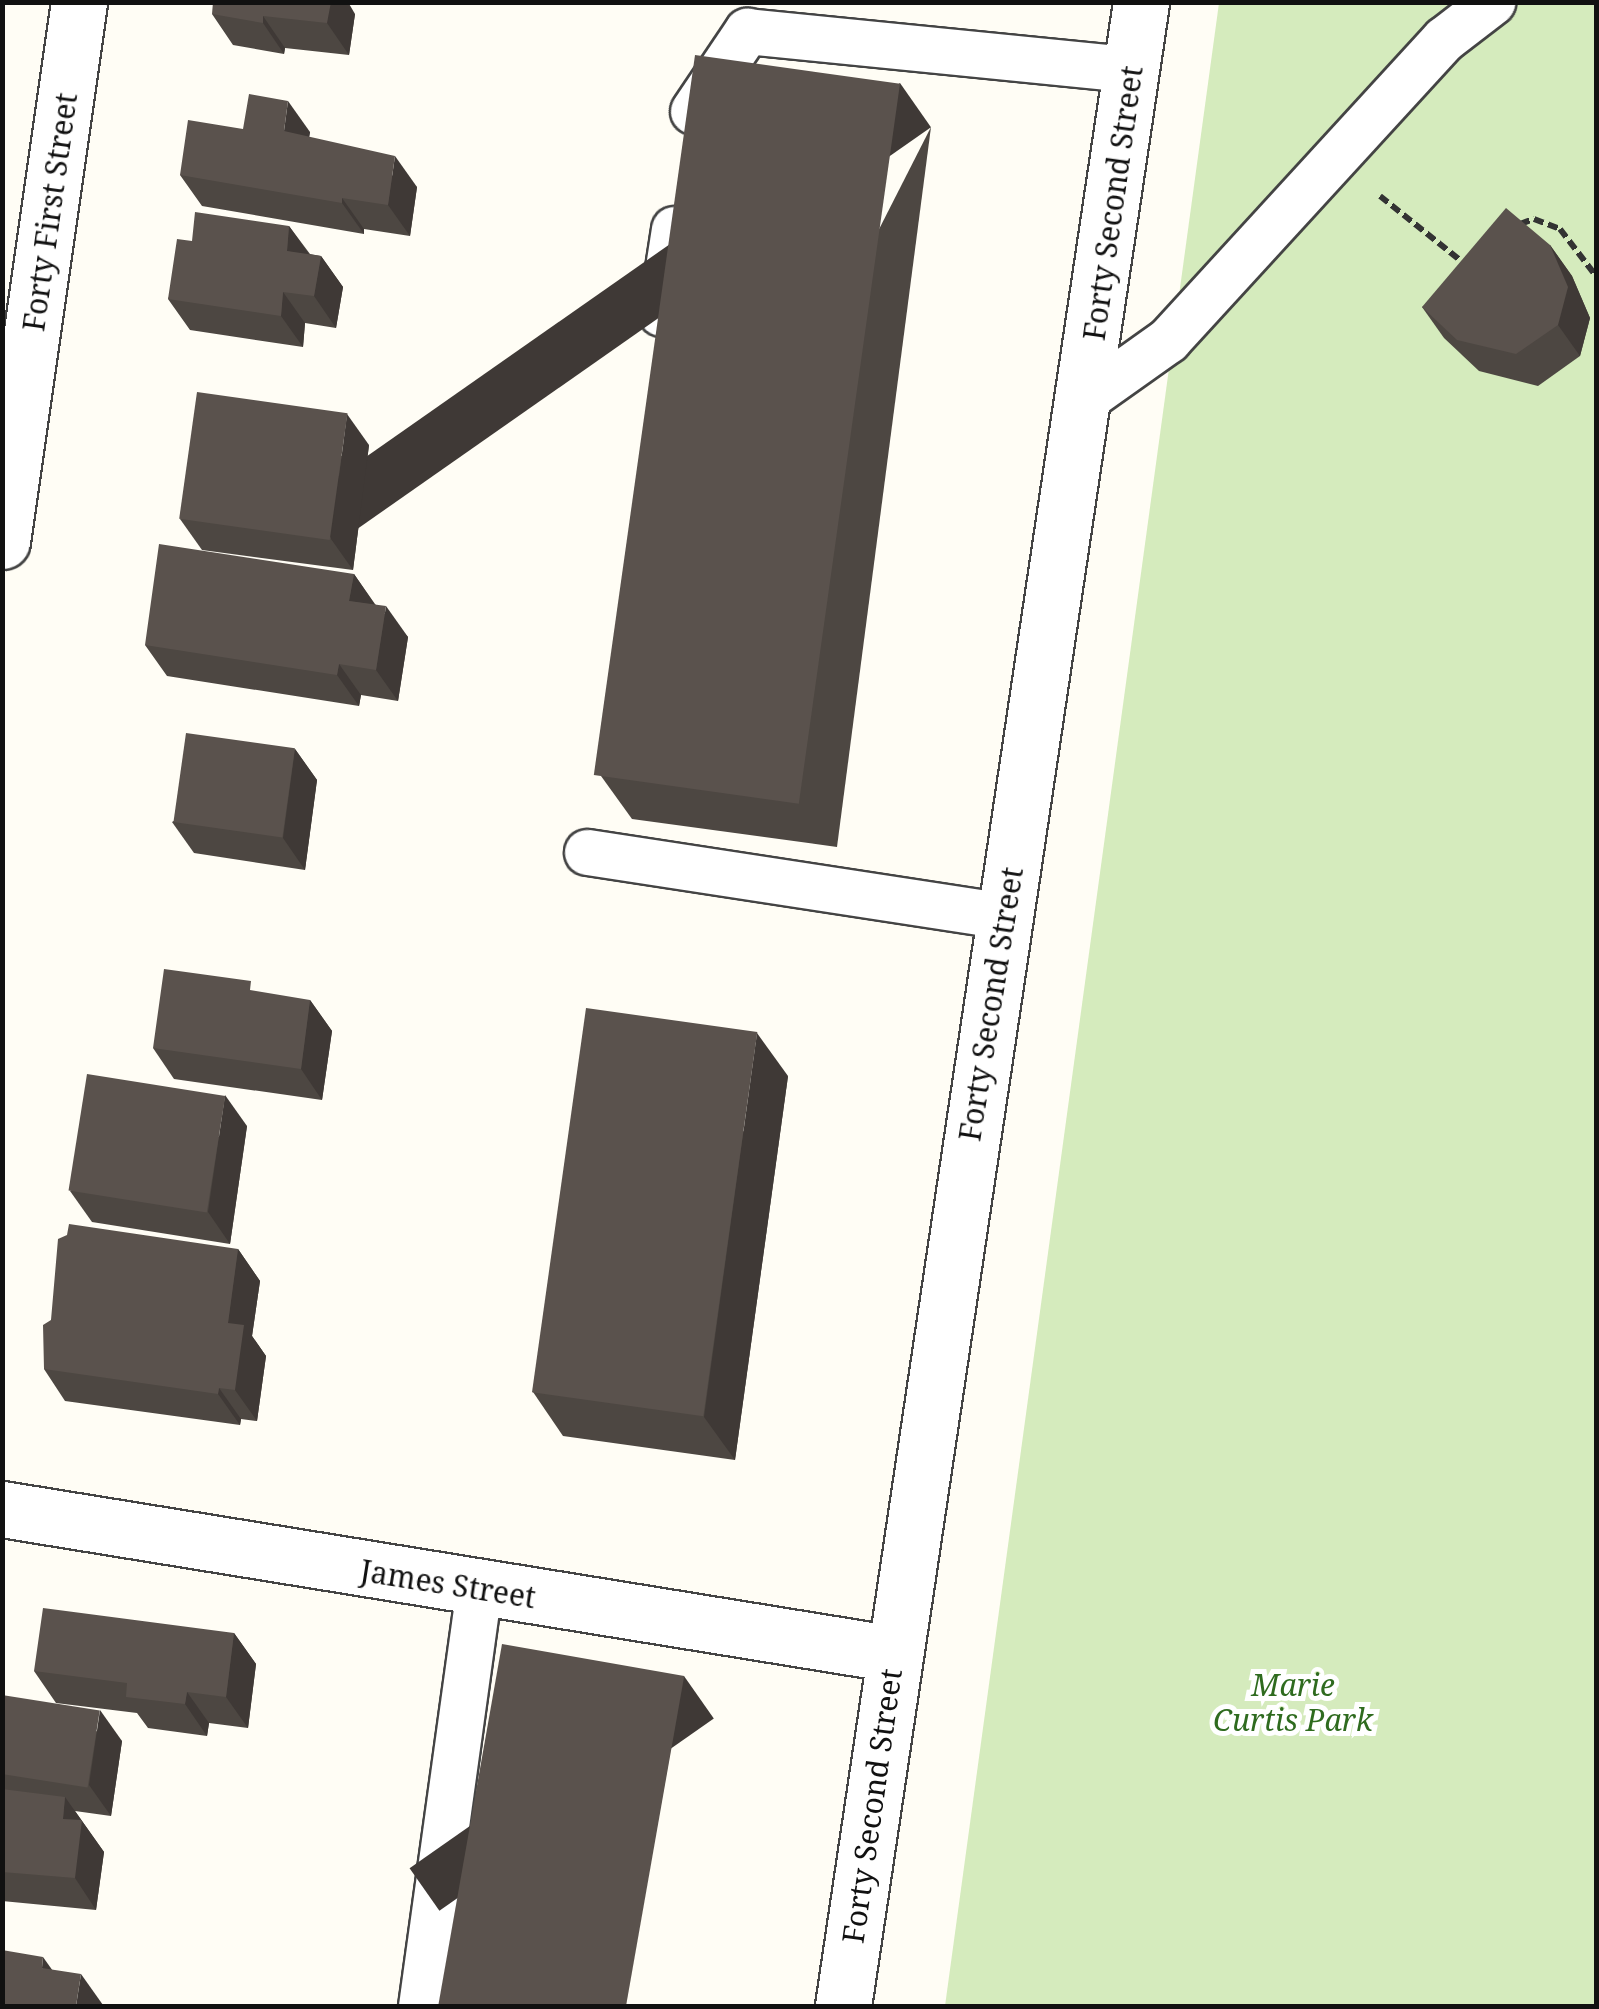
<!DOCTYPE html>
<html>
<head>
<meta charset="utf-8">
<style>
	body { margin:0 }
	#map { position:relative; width:1599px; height:2009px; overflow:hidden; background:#fffdf5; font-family:"Noto Serif",serif }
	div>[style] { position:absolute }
	.green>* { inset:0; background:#d5ebbd }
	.path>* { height:6px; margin-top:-3px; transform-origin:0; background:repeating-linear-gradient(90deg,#333 0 10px,transparent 0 15px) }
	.roads { filter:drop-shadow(2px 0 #444) drop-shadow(-2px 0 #444) drop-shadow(0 2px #444) drop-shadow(0 -2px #444) }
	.lane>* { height:45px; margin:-22.5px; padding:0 22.5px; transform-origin:22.5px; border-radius:22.5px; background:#fff }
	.street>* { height:55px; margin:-27.5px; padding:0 27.5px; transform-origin:27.5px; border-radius:27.5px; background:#fff }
	.wall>* { inset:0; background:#4d4742 }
	.shaded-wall>* { inset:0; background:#3f3936; transform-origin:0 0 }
	.building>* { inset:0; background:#5a524d; transform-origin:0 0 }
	span { translate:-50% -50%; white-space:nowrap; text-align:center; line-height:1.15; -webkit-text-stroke:10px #fff; paint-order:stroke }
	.street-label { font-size:30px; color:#111 }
	.park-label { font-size:30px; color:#2f6b1f; font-style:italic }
	.frame { position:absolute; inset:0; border:5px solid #111; pointer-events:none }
</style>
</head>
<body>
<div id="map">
	<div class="green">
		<div style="clip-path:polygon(1219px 3px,1596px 3px,1596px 2006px,945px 2006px)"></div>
	</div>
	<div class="path">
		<div style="left:1380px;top:196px;width:109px;rotate:38.7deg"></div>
		<div style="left:1520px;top:224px;width:15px;rotate:-20deg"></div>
		<div style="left:1534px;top:219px;width:28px;rotate:21deg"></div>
		<div style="left:1560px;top:229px;width:59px;rotate:52.5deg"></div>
	</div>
	<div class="roads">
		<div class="lane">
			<div style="left:693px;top:111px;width:97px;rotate:-56deg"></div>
			<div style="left:747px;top:31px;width:386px;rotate:5.7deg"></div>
			<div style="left:661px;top:313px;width:85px;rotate:-81.2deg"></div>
			<div style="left:1085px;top:399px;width:102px;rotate:-35.4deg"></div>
			<div style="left:1168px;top:340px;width:408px;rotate:-47.5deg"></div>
			<div style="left:1444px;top:39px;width:61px;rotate:-37.6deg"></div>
			<div style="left:587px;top:852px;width:422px;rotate:8.7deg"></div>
			<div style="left:421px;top:2006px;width:421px;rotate:-82.1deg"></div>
		</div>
		<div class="street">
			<div style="left:2px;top:541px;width:544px;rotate:-81.87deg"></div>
			<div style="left:2px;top:1509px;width:904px;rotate:9.23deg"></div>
			<div style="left:843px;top:2006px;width:2026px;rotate:-81.54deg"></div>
		</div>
	</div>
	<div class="wall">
		<div style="clip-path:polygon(212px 14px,355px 14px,349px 55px,285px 48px,284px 54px,233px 45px)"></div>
		<div style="clip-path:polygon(931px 127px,837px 847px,632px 819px,601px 776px)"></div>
		<div style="clip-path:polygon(243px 129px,310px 132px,309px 137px,417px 187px,410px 236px,364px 229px,364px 234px,202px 206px,180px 175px)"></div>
		<div style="clip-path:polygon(289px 226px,310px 254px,321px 256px,343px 287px,336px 328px,305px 323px,303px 347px,190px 330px,168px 299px,192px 241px)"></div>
		<div style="clip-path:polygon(1550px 245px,1572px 276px,1590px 318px,1580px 356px,1538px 386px,1479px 371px,1444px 338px,1422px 307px)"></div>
		<div style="clip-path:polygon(369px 445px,353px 570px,202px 550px,180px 519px)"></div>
		<div style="clip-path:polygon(354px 574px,375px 604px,408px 637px,398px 701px,361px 695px,359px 706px,167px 676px,145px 645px)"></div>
		<div style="clip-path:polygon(295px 749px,317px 780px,305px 870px,194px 853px,172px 822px)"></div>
		<div style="clip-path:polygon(310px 1000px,332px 1031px,322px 1100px,174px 1079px,153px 1048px)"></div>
		<div style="clip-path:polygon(788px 1076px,735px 1460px,563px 1436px,533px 1392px)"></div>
		<div style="clip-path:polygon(247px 1126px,230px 1244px,92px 1222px,70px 1191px)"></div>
		<div style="clip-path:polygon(238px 1249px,260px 1281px,252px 1336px,266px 1356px,257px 1421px,241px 1419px,240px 1425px,65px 1401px,44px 1369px,51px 1320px)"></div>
		<div style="clip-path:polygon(234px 1633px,256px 1664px,248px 1728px,209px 1723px,207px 1736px,148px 1728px,137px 1713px,56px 1703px,34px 1671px)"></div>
		<div style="clip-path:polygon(2px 1695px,122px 1741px,111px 1816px,75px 1811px,104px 1852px,96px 1910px,2px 1901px)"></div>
	</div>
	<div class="shaded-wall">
		<div style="clip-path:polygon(328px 2px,348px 2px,355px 14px,349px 55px,327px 23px)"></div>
		<div style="clip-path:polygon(263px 16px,285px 48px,284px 54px,263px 23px)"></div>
		<div style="left:900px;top:83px;width:54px;height:727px;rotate:55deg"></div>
		<div style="clip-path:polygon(288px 101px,310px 132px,305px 163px,284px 131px)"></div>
		<div style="clip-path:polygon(395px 156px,417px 187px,410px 236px,388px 205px)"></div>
		<div style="clip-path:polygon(342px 198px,364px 229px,364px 234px,342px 203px)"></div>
		<div style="clip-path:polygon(289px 226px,311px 257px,287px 251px)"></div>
		<div style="clip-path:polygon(1550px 245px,1572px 276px,1590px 318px,1580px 356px,1558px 325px)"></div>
		<div style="clip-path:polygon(321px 256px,343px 287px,336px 328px,314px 296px)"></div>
		<div style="clip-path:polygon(283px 292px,305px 323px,303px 347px,281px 316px)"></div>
		<div style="clip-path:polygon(347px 414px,369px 445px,353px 570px,331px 539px)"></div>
		<div style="clip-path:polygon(354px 574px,375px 605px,349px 601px)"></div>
		<div style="clip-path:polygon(386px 606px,408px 637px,398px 701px,376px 670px)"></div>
		<div style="clip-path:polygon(339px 664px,361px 695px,359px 706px,337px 675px)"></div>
		<div style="clip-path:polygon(295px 749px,317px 780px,305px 870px,283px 838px)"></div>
		<div style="clip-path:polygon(310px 1000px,332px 1031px,322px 1100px,301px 1069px)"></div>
		<div style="clip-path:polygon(757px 1033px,788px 1076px,735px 1460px,704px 1417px)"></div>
		<div style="clip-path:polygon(225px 1095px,247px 1126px,230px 1244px,208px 1212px)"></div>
		<div style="clip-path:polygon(238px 1249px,260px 1281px,252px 1336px,266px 1356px,257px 1421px,235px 1390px,228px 1323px)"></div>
		<div style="clip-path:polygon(219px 1388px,241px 1419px,240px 1425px,218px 1394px)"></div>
		<div style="clip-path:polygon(234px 1633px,256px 1664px,248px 1728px,226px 1697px)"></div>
		<div style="left:684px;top:1676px;width:52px;height:335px;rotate:55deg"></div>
		<div style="clip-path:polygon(187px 1692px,209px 1723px,207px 1736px,185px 1704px)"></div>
		<div style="clip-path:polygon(100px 1710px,122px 1741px,111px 1816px,89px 1785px)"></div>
		<div style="clip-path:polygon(65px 1797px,104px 1852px,96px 1910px,75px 1878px,63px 1819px)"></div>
		<div style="clip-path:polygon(43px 1957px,65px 1988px,42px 1968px)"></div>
		<div style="clip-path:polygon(81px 1974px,103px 2005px,103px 2006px,76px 2006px)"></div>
	</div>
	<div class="building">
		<div style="clip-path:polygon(213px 2px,331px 2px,327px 23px,263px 16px,263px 23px,212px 14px)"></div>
		<div style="left:695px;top:55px;width:207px;height:727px;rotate:8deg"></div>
		<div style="clip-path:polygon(249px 94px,288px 101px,284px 131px,395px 156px,388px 205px,342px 198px,342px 203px,180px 175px,188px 120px,243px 129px)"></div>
		<div style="clip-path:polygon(1506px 208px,1550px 245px,1568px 287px,1558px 325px,1516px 354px,1457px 340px,1422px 307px)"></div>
		<div style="clip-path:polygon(195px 212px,289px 226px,287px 251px,321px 256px,314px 296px,283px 292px,281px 316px,168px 299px,177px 239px,192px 241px)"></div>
		<div style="left:197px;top:392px;width:152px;height:128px;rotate:8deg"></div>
		<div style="clip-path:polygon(159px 544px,354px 574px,349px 601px,386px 606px,376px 670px,339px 664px,337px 675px,145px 645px)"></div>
		<div style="left:186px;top:733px;width:110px;height:90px;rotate:8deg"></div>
		<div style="clip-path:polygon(164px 969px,251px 981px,250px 990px,310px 1000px,301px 1069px,153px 1048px)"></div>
		<div style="left:586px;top:1008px;width:173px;height:388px;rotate:8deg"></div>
		<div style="left:87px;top:1074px;width:140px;height:118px;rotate:9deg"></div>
		<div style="clip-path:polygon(69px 1224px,238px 1249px,228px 1323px,244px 1325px,235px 1390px,219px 1388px,218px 1394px,44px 1369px,43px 1325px,51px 1320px,58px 1239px,67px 1235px)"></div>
		<div style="clip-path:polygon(43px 1608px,234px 1633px,226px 1697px,187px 1692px,185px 1704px,126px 1697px,127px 1683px,34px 1671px)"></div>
		<div style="left:502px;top:1644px;width:185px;height:367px;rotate:10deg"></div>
		<div style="left:2px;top:1695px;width:99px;height:78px;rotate:9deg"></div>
		<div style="clip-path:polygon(2px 1789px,65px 1797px,63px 1819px,82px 1820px,75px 1878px,2px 1872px)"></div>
		<div style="clip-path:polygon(2px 1950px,43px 1957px,42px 1968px,81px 1974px,76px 2006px,2px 2006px)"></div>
	</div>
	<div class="street-label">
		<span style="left:1113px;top:203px;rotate:-82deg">Forty Second Street</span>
		<span style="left:50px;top:212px;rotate:-82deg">Forty First Street</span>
		<span style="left:991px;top:1004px;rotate:-81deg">Forty Second Street</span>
		<span style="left:448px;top:1584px;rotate:9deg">James Street</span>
		<span style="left:872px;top:1806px;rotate:-82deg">Forty Second Street</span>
	</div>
	<div class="park-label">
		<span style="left:1293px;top:1702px">Marie<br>Curtis Park</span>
	</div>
	<div class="frame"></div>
</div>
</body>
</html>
